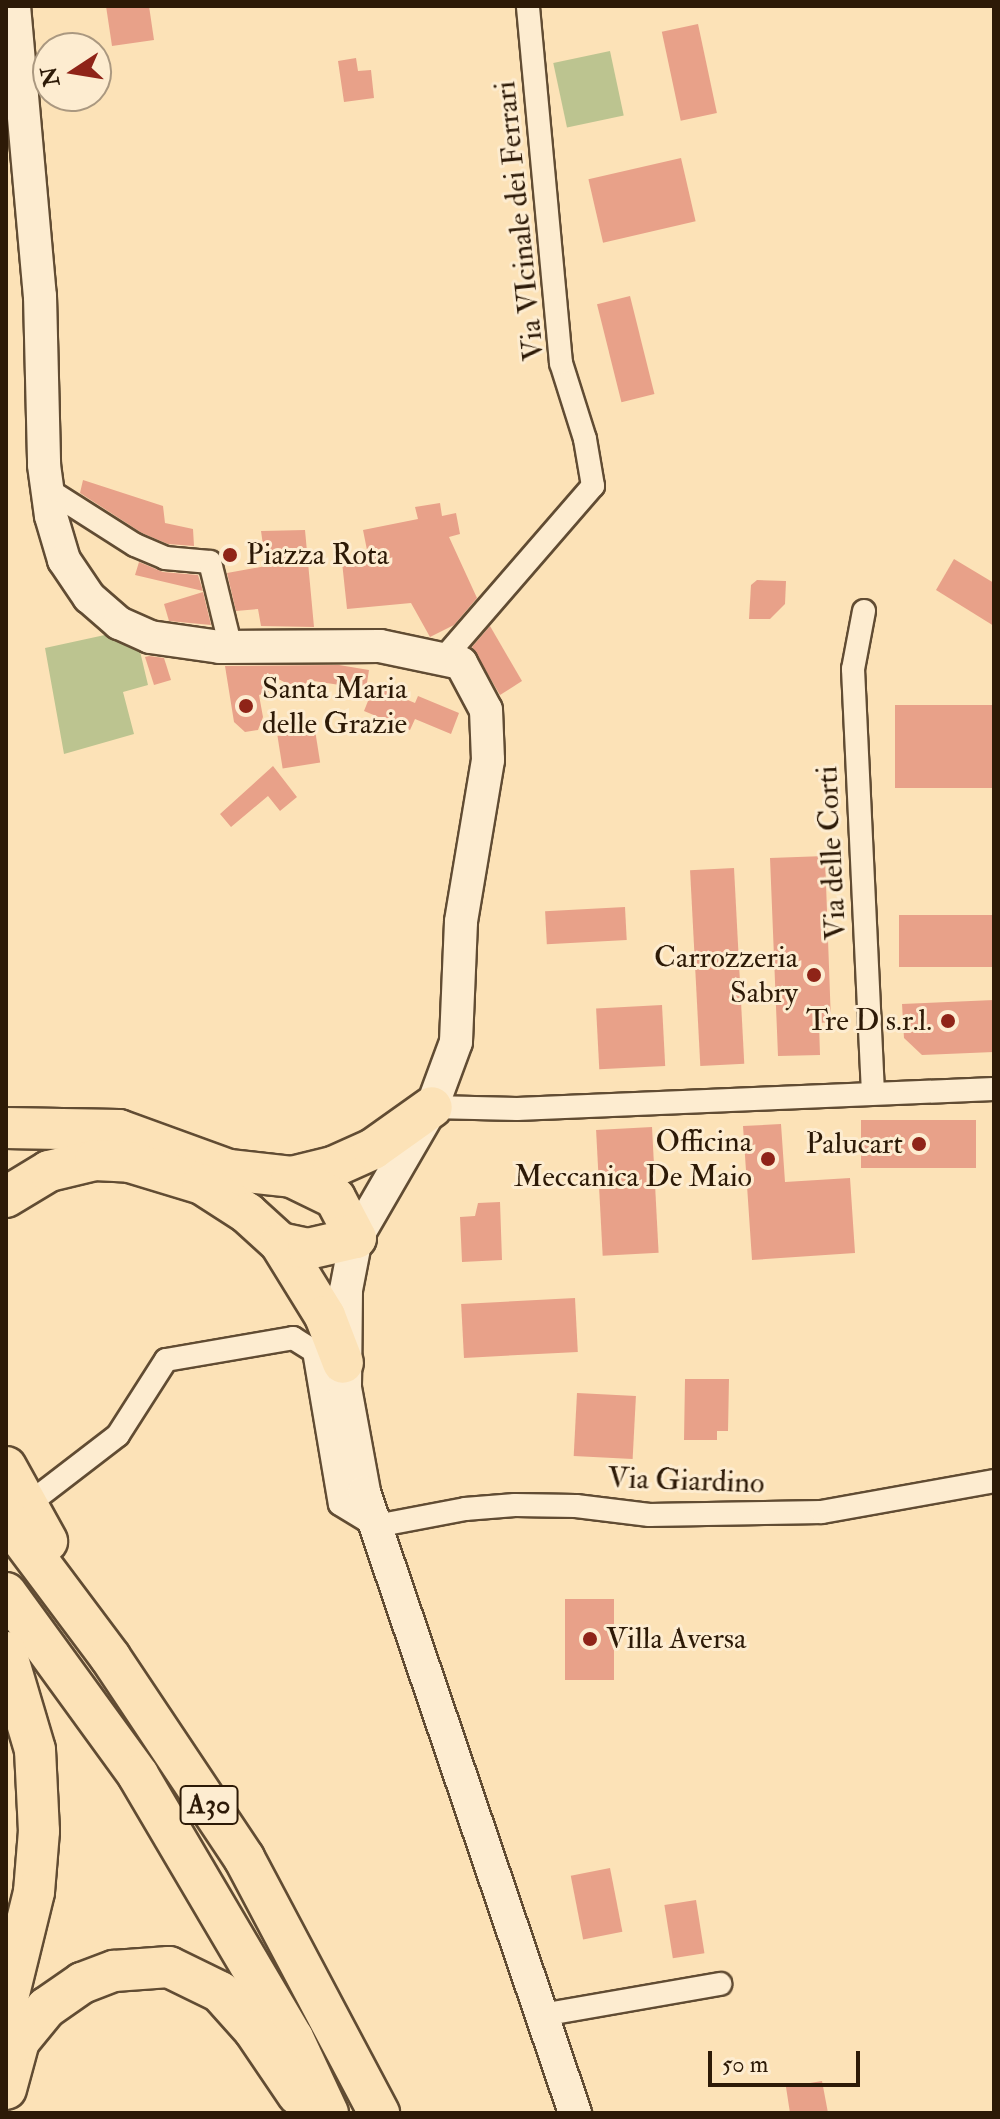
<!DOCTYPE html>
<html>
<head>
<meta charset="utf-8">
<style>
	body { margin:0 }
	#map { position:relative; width:1000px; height:2119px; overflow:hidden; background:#fce2b7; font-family:"IM FELL Double Pica",serif }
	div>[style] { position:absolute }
	.green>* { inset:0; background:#bcc490; transform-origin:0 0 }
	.building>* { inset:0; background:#e8a189; transform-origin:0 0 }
	.roads { filter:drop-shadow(2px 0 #614c33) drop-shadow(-2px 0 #614c33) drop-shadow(0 2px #614c33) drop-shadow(0 -2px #614c33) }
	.street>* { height:22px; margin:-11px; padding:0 11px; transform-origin:11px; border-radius:11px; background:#fdecd0 }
	.secondary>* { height:32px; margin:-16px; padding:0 16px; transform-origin:16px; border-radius:16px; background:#fdecd0 }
	.highway>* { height:40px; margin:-20px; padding:0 20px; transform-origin:20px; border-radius:20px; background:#fce2b7 }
	.dots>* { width:22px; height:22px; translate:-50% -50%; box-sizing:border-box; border:4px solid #fdecd0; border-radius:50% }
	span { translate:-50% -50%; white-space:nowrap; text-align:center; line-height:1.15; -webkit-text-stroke:6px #fdecd0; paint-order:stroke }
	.shield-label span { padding:2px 6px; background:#fdecd0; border:2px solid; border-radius:6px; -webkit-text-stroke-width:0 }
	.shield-label { font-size:28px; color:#2d1a07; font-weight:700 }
	.street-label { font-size:30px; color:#2d1a07 }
	.poi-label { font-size:30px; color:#2d1a07 }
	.left { translate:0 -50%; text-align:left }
	.right { translate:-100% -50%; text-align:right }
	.frame { position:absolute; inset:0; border:8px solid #2d1a07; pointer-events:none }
	.north { position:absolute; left:32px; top:32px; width:80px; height:80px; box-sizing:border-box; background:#fdecd0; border:2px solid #aa9880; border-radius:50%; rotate:258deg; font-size:22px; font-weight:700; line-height:32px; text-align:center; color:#2d1a07 }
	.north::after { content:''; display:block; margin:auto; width:28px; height:36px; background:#8f2418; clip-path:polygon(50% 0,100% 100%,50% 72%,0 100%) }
	.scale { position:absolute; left:708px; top:2051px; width:152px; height:36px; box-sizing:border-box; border:4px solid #2d1a07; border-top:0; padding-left:10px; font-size:24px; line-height:28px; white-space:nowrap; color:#2d1a07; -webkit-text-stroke:6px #fdecd0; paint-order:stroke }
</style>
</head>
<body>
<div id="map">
	<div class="green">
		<div style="left:610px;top:51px;width:66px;height:58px;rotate:78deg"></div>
		<div style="clip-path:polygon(114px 633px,139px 647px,148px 685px,123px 692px,134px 734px,64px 754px,45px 648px)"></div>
	</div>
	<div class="building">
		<div style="clip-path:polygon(106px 6px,149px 6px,154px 40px,112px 46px)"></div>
		<div style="left:698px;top:24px;width:91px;height:37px;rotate:78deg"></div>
		<div style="clip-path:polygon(356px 58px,358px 71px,371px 70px,374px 98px,344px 102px,338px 61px)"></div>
		<div style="left:681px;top:158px;width:65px;height:95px;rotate:77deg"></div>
		<div style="left:630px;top:296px;width:101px;height:34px;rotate:76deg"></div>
		<div style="clip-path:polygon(83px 480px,163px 506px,165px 523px,193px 529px,194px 546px,168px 544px,142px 533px,80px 493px)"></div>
		<div style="clip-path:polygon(440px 503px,442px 516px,456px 513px,460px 534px,449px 537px,477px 598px,454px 625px,430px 637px,411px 603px,347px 609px,342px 562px,369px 560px,363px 530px,418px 519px,415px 507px)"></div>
		<div style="clip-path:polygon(305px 530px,314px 627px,261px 626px,258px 609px,236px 611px,227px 573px,266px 566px,261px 531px)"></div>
		<div style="clip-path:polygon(954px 559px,994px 583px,994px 626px,936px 590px)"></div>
		<div style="clip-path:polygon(139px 562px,163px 572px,198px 575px,203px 591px,135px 575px)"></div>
		<div style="clip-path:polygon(757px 580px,786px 581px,785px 604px,770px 619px,749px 619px,751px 585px)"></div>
		<div style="clip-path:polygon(203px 592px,211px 625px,169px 621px,164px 604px)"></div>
		<div style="clip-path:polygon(490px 626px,522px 681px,500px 695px,472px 647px)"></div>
		<div style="clip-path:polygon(149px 656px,164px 658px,171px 680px,154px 685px,145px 657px)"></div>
		<div style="clip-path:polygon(339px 665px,369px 670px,366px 689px,307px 680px,305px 693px,267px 673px,269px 692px,259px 695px,263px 717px,258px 730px,245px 732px,234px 722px,225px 666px)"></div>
		<div style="clip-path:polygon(374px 686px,415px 703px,418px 696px,459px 713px,451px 734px,415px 719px,410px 730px,364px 711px)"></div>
		<div style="left:994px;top:705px;width:83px;height:99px;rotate:90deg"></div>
		<div style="left:315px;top:730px;width:33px;height:38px;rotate:81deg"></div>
		<div style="clip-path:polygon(273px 766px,297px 797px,280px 811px,268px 796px,231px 827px,220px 814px)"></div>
		<div style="clip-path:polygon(825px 856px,831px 1022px,819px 1023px,820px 1055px,778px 1056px,770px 858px)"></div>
		<div style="left:734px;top:868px;width:196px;height:44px;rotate:87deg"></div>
		<div style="left:625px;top:907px;width:33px;height:80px;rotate:87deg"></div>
		<div style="left:994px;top:915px;width:52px;height:95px;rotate:90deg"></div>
		<div style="clip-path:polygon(994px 1000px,994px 1052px,922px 1055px,904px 1038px,902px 1004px)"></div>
		<div style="left:662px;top:1005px;width:61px;height:66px;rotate:87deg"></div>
		<div style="left:976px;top:1120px;width:48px;height:115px;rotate:90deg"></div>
		<div style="clip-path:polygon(781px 1124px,785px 1182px,850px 1178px,855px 1253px,752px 1260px,743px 1126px)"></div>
		<div style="left:652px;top:1127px;width:126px;height:56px;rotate:87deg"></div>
		<div style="clip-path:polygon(500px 1202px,502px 1260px,462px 1262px,460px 1217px,475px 1216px,478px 1203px)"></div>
		<div style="left:575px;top:1298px;width:54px;height:114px;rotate:87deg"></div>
		<div style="clip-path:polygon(685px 1379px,729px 1379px,728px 1431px,717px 1431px,717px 1440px,684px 1440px)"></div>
		<div style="left:577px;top:1393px;width:59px;height:63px;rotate:3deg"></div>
		<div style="left:565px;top:1599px;width:49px;height:81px"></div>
		<div style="left:610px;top:1868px;width:65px;height:40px;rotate:79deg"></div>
		<div style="left:696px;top:1900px;width:54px;height:32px;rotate:81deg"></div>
		<div style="clip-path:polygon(822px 2081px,828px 2113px,790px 2113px,786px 2087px)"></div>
	</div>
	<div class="roads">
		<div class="street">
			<div style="left:47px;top:489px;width:104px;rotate:32.5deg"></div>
			<div style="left:135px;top:545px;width:33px;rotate:23deg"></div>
			<div style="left:165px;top:558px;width:45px;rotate:5.1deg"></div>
			<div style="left:210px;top:562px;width:89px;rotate:76.3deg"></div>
			<div style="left:864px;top:611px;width:59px;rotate:100.7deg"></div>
			<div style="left:853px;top:669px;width:424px;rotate:87.3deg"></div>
			<div style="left:443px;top:659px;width:229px;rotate:-49.1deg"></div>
			<div style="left:593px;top:486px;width:48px;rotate:-99.7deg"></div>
			<div style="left:585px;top:439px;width:80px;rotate:-107.5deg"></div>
			<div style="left:561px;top:363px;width:359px;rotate:-95.3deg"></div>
			<div style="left:432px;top:1107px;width:85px;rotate:1.3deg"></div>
			<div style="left:517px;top:1109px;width:477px;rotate:-2.4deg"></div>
			<div style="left:35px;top:1499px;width:105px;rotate:-37.6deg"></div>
			<div style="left:118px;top:1435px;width:89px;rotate:-57.4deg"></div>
			<div style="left:166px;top:1360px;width:129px;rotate:-9.8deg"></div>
			<div style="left:293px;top:1338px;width:25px;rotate:32deg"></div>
			<div style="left:314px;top:1351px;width:155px;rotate:80.4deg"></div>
			<div style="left:340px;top:1504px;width:42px;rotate:31.4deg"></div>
			<div style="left:376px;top:1526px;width:91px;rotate:-10.8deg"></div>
			<div style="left:465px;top:1509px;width:50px;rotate:-4.6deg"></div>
			<div style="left:515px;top:1505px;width:61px;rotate:0.9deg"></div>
			<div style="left:576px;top:1506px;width:74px;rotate:7deg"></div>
			<div style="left:649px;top:1515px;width:173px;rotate:-1deg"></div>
			<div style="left:822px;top:1512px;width:175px;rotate:-10.2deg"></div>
			<div style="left:542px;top:2015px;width:181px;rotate:-9.9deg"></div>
		</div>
		<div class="secondary">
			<div style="left:14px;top:6px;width:291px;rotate:84.9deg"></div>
			<div style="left:40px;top:296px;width:169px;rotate:88.6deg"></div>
			<div style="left:44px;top:465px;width:51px;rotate:82.2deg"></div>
			<div style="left:51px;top:516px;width:46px;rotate:73.5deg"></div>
			<div style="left:64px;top:560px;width:45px;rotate:56deg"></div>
			<div style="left:89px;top:597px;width:40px;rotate:41deg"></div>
			<div style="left:119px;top:623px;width:34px;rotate:24deg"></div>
			<div style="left:150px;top:637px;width:71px;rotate:8.1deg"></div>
			<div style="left:220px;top:647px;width:160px;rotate:-0.4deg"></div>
			<div style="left:380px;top:646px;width:83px;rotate:11.9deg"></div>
			<div style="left:461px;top:663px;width:53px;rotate:62deg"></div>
			<div style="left:486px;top:710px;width:50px;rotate:87.7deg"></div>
			<div style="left:488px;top:760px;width:164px;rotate:99.5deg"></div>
			<div style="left:461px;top:922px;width:120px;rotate:92.4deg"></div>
			<div style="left:456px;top:1042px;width:69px;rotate:110.3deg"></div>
			<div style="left:432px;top:1107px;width:151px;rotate:120.1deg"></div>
			<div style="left:356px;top:1238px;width:53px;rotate:100.9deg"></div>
			<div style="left:346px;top:1290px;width:98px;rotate:90.6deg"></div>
			<div style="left:345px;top:1388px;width:106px;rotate:79.6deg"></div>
			<div style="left:364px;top:1492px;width:656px;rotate:71.23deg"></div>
		</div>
		<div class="highway">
			<div style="left:6px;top:1128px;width:113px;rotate:1deg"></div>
			<div style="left:119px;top:1130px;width:117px;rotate:20deg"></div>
			<div style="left:229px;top:1170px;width:63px;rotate:6.3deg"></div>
			<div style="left:292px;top:1177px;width:42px;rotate:-13.7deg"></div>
			<div style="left:333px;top:1167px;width:44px;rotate:-24.2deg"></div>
			<div style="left:373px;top:1149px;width:72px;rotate:-35.4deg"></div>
			<div style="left:6px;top:1197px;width:50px;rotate:-31.2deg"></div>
			<div style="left:49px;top:1171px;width:47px;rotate:-13.4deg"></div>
			<div style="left:95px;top:1160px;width:35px;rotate:3deg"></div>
			<div style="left:130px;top:1162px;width:75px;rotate:17deg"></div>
			<div style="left:202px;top:1184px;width:54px;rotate:32.8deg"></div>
			<div style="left:247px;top:1213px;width:45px;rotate:42.3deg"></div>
			<div style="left:280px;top:1243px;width:86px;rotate:58.3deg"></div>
			<div style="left:325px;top:1316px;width:50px;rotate:69deg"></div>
			<div style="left:280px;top:1243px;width:29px;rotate:12deg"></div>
			<div style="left:308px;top:1249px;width:49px;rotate:-12.9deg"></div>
			<div style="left:356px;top:1238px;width:45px;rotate:-117.7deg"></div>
			<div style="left:335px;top:1198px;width:48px;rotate:-154deg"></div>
			<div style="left:6px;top:1467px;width:85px;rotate:61deg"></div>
			<div style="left:6px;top:1518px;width:174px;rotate:53.2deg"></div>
			<div style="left:110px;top:1657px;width:242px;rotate:56.3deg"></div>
			<div style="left:244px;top:1858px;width:289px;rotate:62.1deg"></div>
			<div style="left:6px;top:1593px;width:225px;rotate:54deg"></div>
			<div style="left:138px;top:1775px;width:305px;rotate:59.5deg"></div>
			<div style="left:293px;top:2038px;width:83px;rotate:65deg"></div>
			<div style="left:6px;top:1652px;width:102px;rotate:73.5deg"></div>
			<div style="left:35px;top:1750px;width:81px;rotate:87.2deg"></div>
			<div style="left:39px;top:1831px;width:61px;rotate:94.7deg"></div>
			<div style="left:34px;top:1892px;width:117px;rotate:103.8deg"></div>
			<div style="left:6px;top:2089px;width:50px;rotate:-74.8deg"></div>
			<div style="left:19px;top:2041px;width:43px;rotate:-50.7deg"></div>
			<div style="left:46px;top:2008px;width:44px;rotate:-34.8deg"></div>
			<div style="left:82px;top:1983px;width:34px;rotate:-21deg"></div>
			<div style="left:114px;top:1971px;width:55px;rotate:-4.2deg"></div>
			<div style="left:169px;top:1967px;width:57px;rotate:26.1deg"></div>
			<div style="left:220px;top:1992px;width:51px;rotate:48.2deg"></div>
			<div style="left:254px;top:2030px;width:78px;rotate:55.9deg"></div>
		</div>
	</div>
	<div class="dots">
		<div style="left:230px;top:555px;background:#8f2418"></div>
		<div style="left:246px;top:706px;background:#8f2418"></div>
		<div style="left:814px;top:975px;background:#8f2418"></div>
		<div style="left:948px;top:1021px;background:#8f2418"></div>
		<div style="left:919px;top:1144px;background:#8f2418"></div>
		<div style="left:768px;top:1159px;background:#8f2418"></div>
		<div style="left:590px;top:1639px;background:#8f2418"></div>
	</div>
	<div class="shield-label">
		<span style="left:209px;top:1805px">A30</span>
	</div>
	<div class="street-label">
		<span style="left:520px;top:221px;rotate:-96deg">Via VIcinale dei Ferrari</span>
		<span style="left:832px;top:853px;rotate:-93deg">Via delle Corti</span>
		<span style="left:686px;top:1481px;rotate:2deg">Via Giardino</span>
	</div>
	<div class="poi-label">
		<span class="left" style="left:246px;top:555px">Piazza Rota</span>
		<span class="left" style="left:262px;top:706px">Santa Maria<br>delle Grazie</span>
		<span class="right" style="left:798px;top:975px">Carrozzeria<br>Sabry</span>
		<span class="right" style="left:932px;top:1021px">Tre D s.r.l.</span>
		<span class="right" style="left:752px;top:1159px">Officina<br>Meccanica De Maio</span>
		<span class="right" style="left:903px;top:1144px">Palucart</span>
		<span class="left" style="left:606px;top:1639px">Villa Aversa</span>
	</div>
	<div class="frame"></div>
	<div class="north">N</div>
	<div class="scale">50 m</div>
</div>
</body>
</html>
